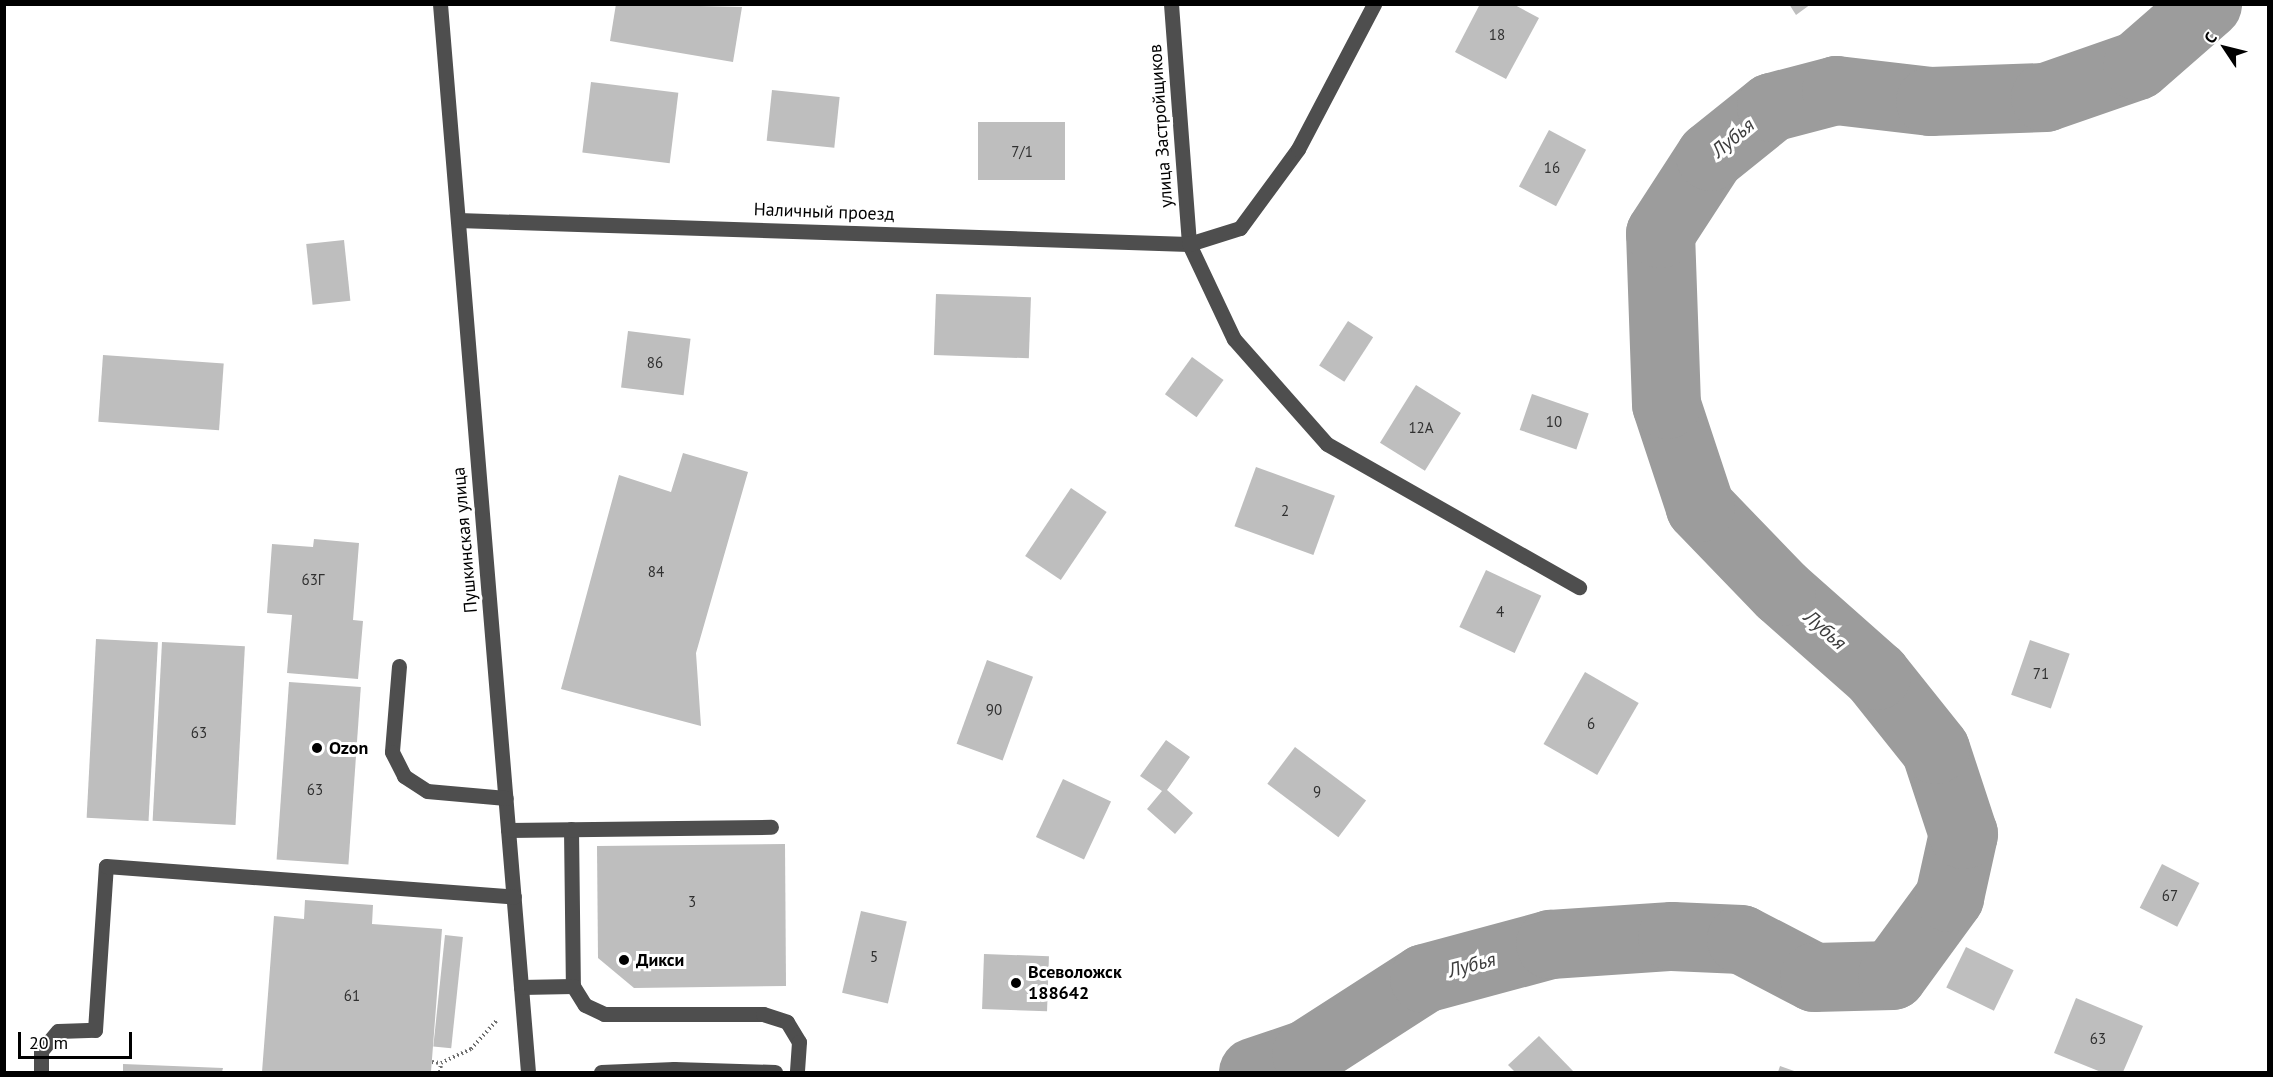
<!DOCTYPE html>
<html>
<head>
<meta charset="utf-8">
<style>
	body { margin:0 }
	#map { position:relative; width:2273px; height:1077px; overflow:hidden; background:#fff; font-family:"PT Sans",sans-serif }
	div>[style] { position:absolute }
	.river>* { height:69px; margin:-34.5px; padding:0 34.5px; transform-origin:34.5px; border-radius:34.5px; background:#9c9c9c }
	.building>* { inset:0; background:#bebebe; transform-origin:0 0 }
	.path>* { height:4px; margin-top:-2px; transform-origin:0; background:repeating-linear-gradient(90deg,#707070 0 1.5px,transparent 0 4.5px) }
	.minor>* { height:15px; margin:-7.5px; padding:0 7.5px; transform-origin:7.5px; border-radius:7.5px; background:#4e4e4e }
	.dots>* { width:16px; height:16px; translate:-50% -50%; box-sizing:border-box; border:3px solid #fff; border-radius:50% }
	span { translate:-50% -50%; white-space:nowrap; text-align:center; line-height:1.15; -webkit-text-stroke:6px #fff; paint-order:stroke }
	.number-label { font-size:15px; color:#303030 }
	.number-label span { -webkit-text-stroke-width:0 }
	.street-label { font-size:18px; color:#000 }
	.poi-label { font-size:18px; color:#000; font-weight:700 }
	.left { translate:0 -50%; text-align:left }
	.water-label { font-size:20px; color:#3d3d3d; font-style:italic }
	.frame { position:absolute; inset:0; border:6px solid #000; pointer-events:none }
	.north { position:absolute; left:2195px; top:18px; width:60px; height:60px; -webkit-text-stroke:4px #fff; paint-order:stroke; rotate:305deg; font-size:16px; font-weight:700; line-height:24px; text-align:center; color:#000 }
	.north::after { content:''; display:block; margin:auto; width:21px; height:27px; background:#000; clip-path:polygon(50% 0,100% 100%,50% 72%,0 100%) }
	.scale { position:absolute; left:18px; top:1032px; width:114px; height:27px; box-sizing:border-box; border:3px solid #000; border-top:0; padding-left:8px; font-size:18px; line-height:21px; white-space:nowrap; color:#000; -webkit-text-stroke:4px #fff; paint-order:stroke }
</style>
</head>
<body>
<div id="map">
	<div class="river">
		<div style="left:1253px;top:1072px;width:56px;rotate:-18.8deg"></div>
		<div style="left:1306px;top:1054px;width:140px;rotate:-32.8deg"></div>
		<div style="left:1424px;top:978px;width:131px;rotate:-15.1deg"></div>
		<div style="left:1550px;top:944px;width:122px;rotate:-3.8deg"></div>
		<div style="left:1672px;top:936px;width:69px;rotate:2.5deg"></div>
		<div style="left:1741px;top:939px;width:82px;rotate:27.5deg"></div>
		<div style="left:1814px;top:977px;width:78px;rotate:-1.5deg"></div>
		<div style="left:1892px;top:975px;width:97px;rotate:-53.8deg"></div>
		<div style="left:1949px;top:897px;width:65px;rotate:-77.5deg"></div>
		<div style="left:1963px;top:834px;width:89px;rotate:-108.2deg"></div>
		<div style="left:1935px;top:749px;width:95px;rotate:-128.6deg"></div>
		<div style="left:1876px;top:675px;width:127px;rotate:-138.5deg"></div>
		<div style="left:1781px;top:591px;width:117px;rotate:-134deg"></div>
		<div style="left:1700px;top:507px;width:108px;rotate:-108.3deg"></div>
		<div style="left:1666px;top:404px;width:171px;rotate:-92deg"></div>
		<div style="left:1660px;top:233px;width:92px;rotate:-57deg"></div>
		<div style="left:1710px;top:156px;width:78px;rotate:-38.8deg"></div>
		<div style="left:1771px;top:107px;width:67px;rotate:-14.7deg"></div>
		<div style="left:1836px;top:90px;width:95px;rotate:6.7deg"></div>
		<div style="left:1930px;top:101px;width:115px;rotate:-2deg"></div>
		<div style="left:2045px;top:97px;width:97px;rotate:-19.2deg"></div>
		<div style="left:2137px;top:65px;width:93px;rotate:-41.1deg"></div>
	</div>
	<div class="building">
		<div style="clip-path:polygon(616px 4px,742px 7px,733px 62px,610px 41px)"></div>
		<div style="clip-path:polygon(1480px 4px,1513px 4px,1539px 18px,1506px 79px,1455px 52px)"></div>
		<div style="clip-path:polygon(1789px 4px,1811px 4px,1796px 15px)"></div>
		<div style="left:591px;top:82px;width:88px;height:71px;rotate:7deg"></div>
		<div style="left:772px;top:90px;width:68px;height:51px;rotate:6deg"></div>
		<div style="left:1065px;top:122px;width:58px;height:87px;rotate:90deg"></div>
		<div style="left:1549px;top:130px;width:42px;height:64px;rotate:28deg"></div>
		<div style="left:344px;top:240px;width:61px;height:38px;rotate:84deg"></div>
		<div style="left:936px;top:294px;width:95px;height:61px;rotate:2deg"></div>
		<div style="left:1348px;top:321px;width:30px;height:53px;rotate:33deg"></div>
		<div style="left:628px;top:331px;width:63px;height:57px;rotate:7deg"></div>
		<div style="left:103px;top:355px;width:121px;height:67px;rotate:4deg"></div>
		<div style="left:1192px;top:357px;width:39px;height:46px;rotate:36deg"></div>
		<div style="left:1416px;top:385px;width:53px;height:68px;rotate:32deg"></div>
		<div style="left:1532px;top:394px;width:60px;height:38px;rotate:19deg"></div>
		<div style="clip-path:polygon(683px 453px,748px 472px,696px 653px,701px 726px,561px 689px,619px 475px,671px 492px)"></div>
		<div style="left:1256px;top:467px;width:84px;height:63px;rotate:20deg"></div>
		<div style="left:1071px;top:488px;width:43px;height:82px;rotate:34deg"></div>
		<div style="clip-path:polygon(314px 539px,359px 543px,353px 620px,363px 621px,358px 679px,287px 673px,292px 615px,267px 613px,272px 544px,313px 547px)"></div>
		<div style="left:1486px;top:570px;width:61px;height:63px;rotate:25deg"></div>
		<div style="left:96px;top:639px;width:62px;height:179px;rotate:3deg"></div>
		<div style="left:2030px;top:640px;width:42px;height:58px;rotate:19deg"></div>
		<div style="left:162px;top:642px;width:83px;height:179px;rotate:3deg"></div>
		<div style="left:987px;top:660px;width:49px;height:89px;rotate:20deg"></div>
		<div style="left:1585px;top:672px;width:62px;height:83px;rotate:30deg"></div>
		<div style="left:289px;top:682px;width:72px;height:178px;rotate:4deg"></div>
		<div style="clip-path:polygon(1166px 740px,1190px 757px,1167px 790px,1193px 813px,1175px 834px,1147px 809px,1162px 791px,1140px 776px)"></div>
		<div style="left:1295px;top:747px;width:89px;height:46px;rotate:37deg"></div>
		<div style="left:1063px;top:779px;width:53px;height:64px;rotate:25deg"></div>
		<div style="clip-path:polygon(785px 844px,786px 986px,634px 988px,598px 958px,597px 846px)"></div>
		<div style="left:2162px;top:864px;width:42px;height:49px;rotate:27deg"></div>
		<div style="clip-path:polygon(305px 900px,373px 905px,372px 924px,442px 929px,431px 1072px,262px 1072px,274px 916px,304px 919px)"></div>
		<div style="left:861px;top:911px;width:47px;height:84px;rotate:13deg"></div>
		<div style="left:445px;top:935px;width:18px;height:112px;rotate:6deg"></div>
		<div style="left:1966px;top:947px;width:53px;height:45px;rotate:26deg"></div>
		<div style="left:984px;top:954px;width:65px;height:55px;rotate:2deg"></div>
		<div style="clip-path:polygon(2076px 998px,2143px 1026px,2123px 1072px,2101px 1072px,2054px 1053px)"></div>
		<div style="clip-path:polygon(1539px 1036px,1574px 1072px,1515px 1072px,1508px 1065px)"></div>
		<div style="clip-path:polygon(123px 1064px,223px 1068px,222px 1072px,123px 1072px)"></div>
		<div style="clip-path:polygon(1780px 1066px,1797px 1072px,1778px 1072px)"></div>
	</div>
	<div class="path">
		<div style="left:432px;top:1062px;width:9px;rotate:6deg"></div>
		<div style="left:440px;top:1072px;width:9px;rotate:-84deg"></div>
		<div style="left:441px;top:1063px;width:33px;rotate:-25deg"></div>
		<div style="left:471px;top:1049px;width:38px;rotate:-48deg"></div>
	</div>
	<div class="minor">
		<div style="left:440px;top:4px;width:1072px;rotate:85.29deg"></div>
		<div style="left:1171px;top:4px;width:241px;rotate:85.7deg"></div>
		<div style="left:1189px;top:244px;width:105px;rotate:64.7deg"></div>
		<div style="left:1234px;top:339px;width:140px;rotate:48.5deg"></div>
		<div style="left:1327px;top:444px;width:290px;rotate:29.6deg"></div>
		<div style="left:458px;top:220px;width:731px;rotate:1.88deg"></div>
		<div style="left:1189px;top:244px;width:53px;rotate:-17.4deg"></div>
		<div style="left:1240px;top:228px;width:98px;rotate:-53.7deg"></div>
		<div style="left:1298px;top:149px;width:164px;rotate:-62.3deg"></div>
		<div style="left:399px;top:666px;width:86px;rotate:94.7deg"></div>
		<div style="left:392px;top:752px;width:27px;rotate:63deg"></div>
		<div style="left:404px;top:776px;width:27px;rotate:33deg"></div>
		<div style="left:427px;top:791px;width:79px;rotate:5.1deg"></div>
		<div style="left:571px;top:829px;width:157px;rotate:89.3deg"></div>
		<div style="left:573px;top:986px;width:22px;rotate:58deg"></div>
		<div style="left:585px;top:1005px;width:21px;rotate:25deg"></div>
		<div style="left:604px;top:1014px;width:159px"></div>
		<div style="left:763px;top:1014px;width:25px;rotate:18deg"></div>
		<div style="left:787px;top:1022px;width:23px;rotate:59deg"></div>
		<div style="left:799px;top:1042px;width:30px;rotate:94deg"></div>
		<div style="left:508px;top:830px;width:263px;rotate:-0.7deg"></div>
		<div style="left:521px;top:987px;width:52px;rotate:-1.1deg"></div>
		<div style="left:41px;top:1072px;width:21px;rotate:-90deg"></div>
		<div style="left:41px;top:1051px;width:26px;rotate:-50deg"></div>
		<div style="left:58px;top:1031px;width:37px;rotate:-2deg"></div>
		<div style="left:95px;top:1030px;width:164px;rotate:-86.2deg"></div>
		<div style="left:106px;top:866px;width:409px;rotate:4.3deg"></div>
		<div style="left:601px;top:1072px;width:73px;rotate:-2.4deg"></div>
		<div style="left:674px;top:1069px;width:101px;rotate:1.7deg"></div>
	</div>
	<div class="dots">
		<div style="left:317px;top:748px;background:#000"></div>
		<div style="left:624px;top:960px;background:#000"></div>
		<div style="left:1016px;top:983px;background:#000"></div>
	</div>
	<div class="number-label">
		<span style="left:1497px;top:35px">18</span>
		<span style="left:1022px;top:152px">7/1</span>
		<span style="left:1552px;top:168px">16</span>
		<span style="left:655px;top:363px">86</span>
		<span style="left:1554px;top:422px">10</span>
		<span style="left:1421px;top:428px">12А</span>
		<span style="left:1285px;top:511px">2</span>
		<span style="left:656px;top:572px">84</span>
		<span style="left:313px;top:580px">63Г</span>
		<span style="left:1500px;top:612px">4</span>
		<span style="left:2041px;top:674px">71</span>
		<span style="left:994px;top:710px">90</span>
		<span style="left:1591px;top:724px">6</span>
		<span style="left:199px;top:733px">63</span>
		<span style="left:315px;top:790px">63</span>
		<span style="left:1317px;top:792px">9</span>
		<span style="left:2170px;top:896px">67</span>
		<span style="left:692px;top:902px">3</span>
		<span style="left:874px;top:957px">5</span>
		<span style="left:352px;top:996px">61</span>
		<span style="left:2098px;top:1039px">63</span>
	</div>
	<div class="street-label">
		<span style="left:1161px;top:126px;rotate:-94deg">улица Застройщиков</span>
		<span style="left:824px;top:212px;rotate:2deg">Наличный проезд</span>
		<span style="left:465px;top:540px;rotate:-95deg">Пушкинская улица</span>
	</div>
	<div class="poi-label">
		<span class="left" style="left:329px;top:748px">Ozon</span>
		<span class="left" style="left:636px;top:960px">Дикси</span>
		<span class="left" style="left:1028px;top:983px">Всеволожск<br>188642</span>
	</div>
	<div class="water-label">
		<span style="left:1733px;top:138px;rotate:-40deg">Лубья</span>
		<span style="left:1825px;top:630px;rotate:41deg">Лубья</span>
		<span style="left:1472px;top:965px;rotate:-15deg">Лубья</span>
	</div>
	<div class="frame"></div>
	<div class="north">С</div>
	<div class="scale">20 m</div>
</div>
</body>
</html>
